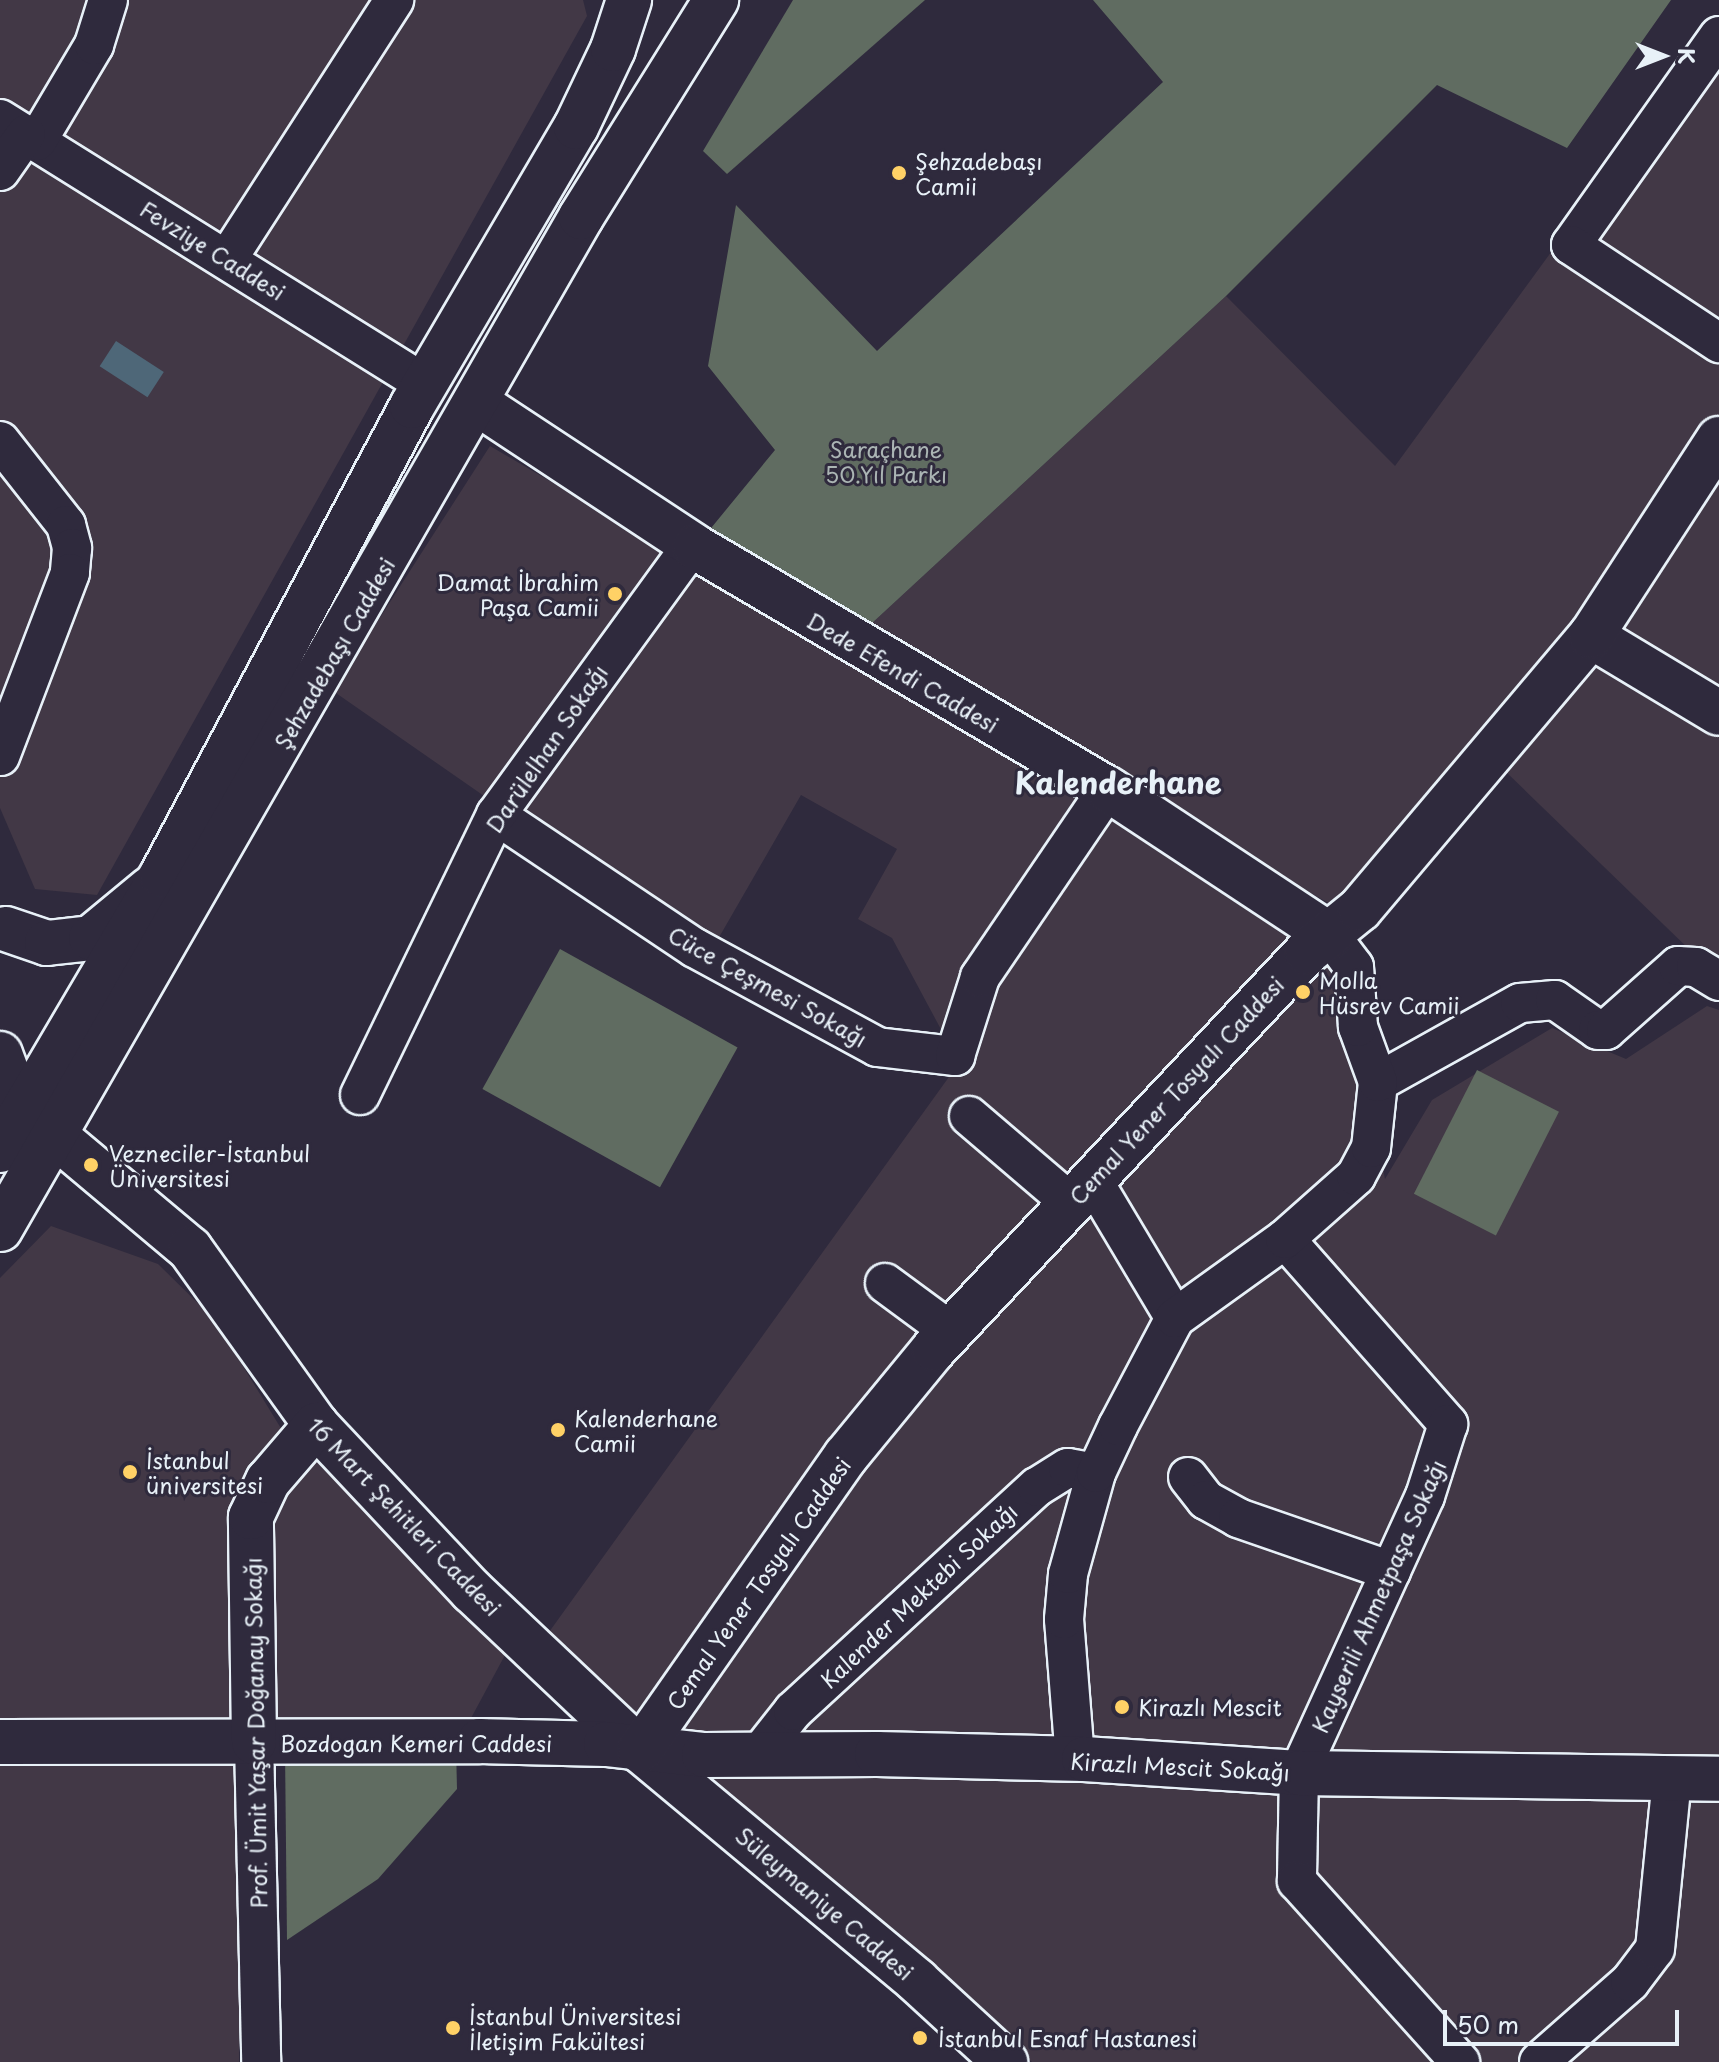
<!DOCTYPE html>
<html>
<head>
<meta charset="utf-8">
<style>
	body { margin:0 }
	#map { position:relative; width:1719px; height:2062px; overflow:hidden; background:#2f2a3d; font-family:"Playpen Sans",sans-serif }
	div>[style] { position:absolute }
	.built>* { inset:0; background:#423846; transform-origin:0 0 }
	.green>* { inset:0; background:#606c61; transform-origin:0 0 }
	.water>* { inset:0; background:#4e6778; transform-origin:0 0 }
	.roads { filter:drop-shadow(2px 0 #e8f1f8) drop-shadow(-2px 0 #e8f1f8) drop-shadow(0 2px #e8f1f8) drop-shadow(0 -2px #e8f1f8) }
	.street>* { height:38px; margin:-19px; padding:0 19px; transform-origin:19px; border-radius:19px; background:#2f2a3d }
	.secondary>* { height:44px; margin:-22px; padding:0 22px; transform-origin:22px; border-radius:22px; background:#2f2a3d }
	.primary>* { height:44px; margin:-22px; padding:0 22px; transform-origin:22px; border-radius:22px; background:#2f2a3d }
	.dots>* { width:22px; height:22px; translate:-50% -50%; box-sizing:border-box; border:4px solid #2f2a3d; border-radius:50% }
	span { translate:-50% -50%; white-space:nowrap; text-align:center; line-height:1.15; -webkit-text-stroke:6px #2f2a3d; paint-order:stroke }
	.poi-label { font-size:22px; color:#e8f1f8 }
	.left { translate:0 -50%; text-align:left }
	.right { translate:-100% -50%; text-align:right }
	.street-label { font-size:22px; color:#e8f1f8 }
	.park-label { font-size:22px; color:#abb5b4 }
	.district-label { font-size:30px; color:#e8f1f8; font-weight:700 }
	.north { position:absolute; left:1623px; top:16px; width:80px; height:80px; -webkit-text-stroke:6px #2f2a3d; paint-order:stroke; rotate:90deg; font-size:22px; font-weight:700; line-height:32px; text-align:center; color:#e8f1f8 }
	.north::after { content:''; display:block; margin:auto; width:28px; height:36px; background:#e8f1f8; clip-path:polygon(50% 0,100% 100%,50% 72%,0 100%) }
	.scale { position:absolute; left:1443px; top:2010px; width:236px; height:36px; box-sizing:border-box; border:4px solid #e8f1f8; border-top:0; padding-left:10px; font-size:24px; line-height:28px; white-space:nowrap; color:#e8f1f8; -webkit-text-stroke:6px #2f2a3d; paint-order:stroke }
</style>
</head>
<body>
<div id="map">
	<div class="built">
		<div style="clip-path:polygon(0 0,583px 0,587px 16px,97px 895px,35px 889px,0 808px)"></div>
		<div style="clip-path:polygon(1719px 22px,1719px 418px,1581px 633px,1346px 913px,857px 637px,1226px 296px,1395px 466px)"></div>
		<div style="clip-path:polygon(490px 446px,1135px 823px,1302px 932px,639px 1728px,544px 1639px,959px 1063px,892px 938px,858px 919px,897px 849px,801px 795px,710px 953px,333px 691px)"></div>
		<div style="clip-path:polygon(1719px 471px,1719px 695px,1612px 630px)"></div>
		<div style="clip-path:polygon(1596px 653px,1719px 727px,1719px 970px,1694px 954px,1505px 771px)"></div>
		<div style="clip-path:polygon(1316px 960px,1342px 967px,1385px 1179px,1432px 1100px,1552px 1028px,1626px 1059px,1707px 1006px,1719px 1010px,1719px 1763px,672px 1739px,866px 1452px)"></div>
		<div style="clip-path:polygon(51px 1226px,158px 1264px,214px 1319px,282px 1430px,240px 1513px,242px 1726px,0 1725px,0 1278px)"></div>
		<div style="clip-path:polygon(321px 1451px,512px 1642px,463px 1733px,276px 1729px,266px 1523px)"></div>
		<div style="left:239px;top:1754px;width:308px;height:239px;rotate:90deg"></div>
		<div style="clip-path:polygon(701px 1765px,1719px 1786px,1719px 2062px,1032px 2062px,711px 1780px)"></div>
	</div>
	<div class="green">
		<div style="clip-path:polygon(793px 0,925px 0,727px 174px,703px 151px)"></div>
		<div style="clip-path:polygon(1093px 0,1671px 0,1567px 148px,1437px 85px,1226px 296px,857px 637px,698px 544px,775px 450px,708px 366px,736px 205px,877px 351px,1163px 82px)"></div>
		<div style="left:560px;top:949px;width:203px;height:160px;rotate:29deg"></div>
		<div style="left:1477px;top:1070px;width:92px;height:139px;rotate:27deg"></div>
		<div style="clip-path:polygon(456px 1747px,457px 1789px,378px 1879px,287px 1940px,285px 1750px)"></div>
	</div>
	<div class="water">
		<div style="left:116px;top:341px;width:57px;height:30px;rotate:33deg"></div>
	</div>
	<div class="roads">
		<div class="street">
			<div style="left:1719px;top:36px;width:256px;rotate:125.3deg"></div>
			<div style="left:1571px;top:245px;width:178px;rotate:33.5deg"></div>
			<div style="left:0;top:119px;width:501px;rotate:31.94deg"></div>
			<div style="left:37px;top:141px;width:112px;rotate:-59.3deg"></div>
			<div style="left:94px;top:45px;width:47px;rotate:-72.7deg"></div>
			<div style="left:0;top:171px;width:45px;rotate:-54.9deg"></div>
			<div style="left:228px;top:258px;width:307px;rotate:-57.2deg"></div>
			<div style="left:0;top:441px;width:107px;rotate:51.8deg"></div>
			<div style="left:66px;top:525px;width:24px;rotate:75deg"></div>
			<div style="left:72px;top:548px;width:25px;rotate:95deg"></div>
			<div style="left:70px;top:573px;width:196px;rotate:110.9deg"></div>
			<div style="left:496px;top:815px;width:239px;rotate:33.8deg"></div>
			<div style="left:695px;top:948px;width:207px;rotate:28.5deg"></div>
			<div style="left:877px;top:1047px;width:79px;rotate:6.6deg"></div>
			<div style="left:955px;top:1056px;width:83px;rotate:-72.4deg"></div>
			<div style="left:980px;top:977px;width:227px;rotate:-55.8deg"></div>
			<div style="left:1378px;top:1082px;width:162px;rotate:-29.1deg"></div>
			<div style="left:1520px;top:1003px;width:35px;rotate:-5deg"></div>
			<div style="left:1555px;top:1000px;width:52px;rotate:34.9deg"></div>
			<div style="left:1598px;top:1030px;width:8px"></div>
			<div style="left:1606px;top:1030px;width:96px;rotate:-41.6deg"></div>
			<div style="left:1678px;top:966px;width:18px;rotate:3deg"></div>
			<div style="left:1696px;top:967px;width:27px;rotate:31deg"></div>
			<div style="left:360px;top:1095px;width:311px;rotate:-64.1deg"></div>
			<div style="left:496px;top:815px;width:334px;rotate:-54deg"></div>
			<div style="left:969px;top:1116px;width:134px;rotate:40.5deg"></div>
			<div style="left:1092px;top:1179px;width:162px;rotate:59.2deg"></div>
			<div style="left:1285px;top:1239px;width:247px;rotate:48.6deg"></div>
			<div style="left:1448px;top:1424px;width:76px;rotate:107.7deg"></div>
			<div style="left:1425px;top:1496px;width:304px;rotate:114.5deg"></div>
			<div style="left:1299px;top:1773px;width:108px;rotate:91.1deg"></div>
			<div style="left:1297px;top:1881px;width:244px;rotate:48deg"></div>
			<div style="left:885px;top:1283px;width:81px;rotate:36.4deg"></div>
			<div style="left:1188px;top:1477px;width:29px;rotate:52deg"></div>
			<div style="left:1206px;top:1500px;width:37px;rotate:29deg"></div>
			<div style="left:1238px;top:1518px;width:162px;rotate:19.1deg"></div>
			<div style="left:254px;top:1742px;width:320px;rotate:88.7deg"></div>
			<div style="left:759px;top:1754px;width:55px;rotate:-51.7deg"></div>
			<div style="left:793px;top:1711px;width:331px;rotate:-42.6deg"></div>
			<div style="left:1037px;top:1487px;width:36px;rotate:-32deg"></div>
			<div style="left:1068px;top:1468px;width:28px;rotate:10deg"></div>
			<div style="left:1075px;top:1759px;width:140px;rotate:-94.5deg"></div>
			<div style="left:1064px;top:1619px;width:45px;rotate:-84.9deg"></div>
			<div style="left:1068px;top:1574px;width:105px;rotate:-74.5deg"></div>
			<div style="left:1096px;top:1473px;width:52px;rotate:-64.9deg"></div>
			<div style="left:1118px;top:1426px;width:122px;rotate:-62.2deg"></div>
			<div style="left:1175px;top:1318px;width:135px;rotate:-35.7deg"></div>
			<div style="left:1285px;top:1239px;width:95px;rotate:-41.6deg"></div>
			<div style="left:1356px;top:1176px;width:32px;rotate:-62deg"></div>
			<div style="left:1371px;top:1148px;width:66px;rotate:-83.9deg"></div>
			<div style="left:1378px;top:1082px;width:59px;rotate:-110deg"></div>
			<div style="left:1358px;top:1027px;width:60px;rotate:-93.8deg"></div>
			<div style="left:1354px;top:967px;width:39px;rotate:-127deg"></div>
			<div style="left:1539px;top:2062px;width:121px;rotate:-41.3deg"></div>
			<div style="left:1630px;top:1982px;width:41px;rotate:-52.9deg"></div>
			<div style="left:1655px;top:1949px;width:170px;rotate:-84.3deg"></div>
		</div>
		<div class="secondary">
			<div style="left:477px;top:403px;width:261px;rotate:33.4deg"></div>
			<div style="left:695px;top:547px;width:479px;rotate:30.4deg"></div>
			<div style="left:1108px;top:789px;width:267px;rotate:33.4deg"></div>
			<div style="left:1591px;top:636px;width:149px;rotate:31deg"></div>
			<div style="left:6px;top:929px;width:43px;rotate:18.9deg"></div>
			<div style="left:47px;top:943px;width:44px;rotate:-6.5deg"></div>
			<div style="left:91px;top:938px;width:77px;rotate:-39.7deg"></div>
			<div style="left:0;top:1054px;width:63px;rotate:69.6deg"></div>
			<div style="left:53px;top:1134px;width:179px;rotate:40deg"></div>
			<div style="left:190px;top:1249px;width:216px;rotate:54.4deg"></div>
			<div style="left:316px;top:1425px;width:228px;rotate:46.8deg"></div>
			<div style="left:472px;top:1591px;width:231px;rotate:43.4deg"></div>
			<div style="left:640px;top:1750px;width:361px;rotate:39.8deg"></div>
			<div style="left:917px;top:1981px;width:120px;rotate:42.6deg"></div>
			<div style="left:0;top:1742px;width:480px;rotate:-0.1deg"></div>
			<div style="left:480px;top:1741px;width:126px;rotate:1.4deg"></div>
			<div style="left:606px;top:1744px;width:99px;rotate:6.4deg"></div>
			<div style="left:704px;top:1755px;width:173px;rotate:-0.3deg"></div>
			<div style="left:877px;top:1754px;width:207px;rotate:1.4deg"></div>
			<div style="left:1084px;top:1759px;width:215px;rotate:3.7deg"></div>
			<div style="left:1299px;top:1773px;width:420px;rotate:0.8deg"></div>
			<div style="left:254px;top:1742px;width:225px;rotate:-90.8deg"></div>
			<div style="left:251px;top:1517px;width:40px;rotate:-65deg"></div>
			<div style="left:268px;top:1481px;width:74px;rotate:-49.4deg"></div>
			<div style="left:640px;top:1750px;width:359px;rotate:-55deg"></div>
			<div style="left:846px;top:1456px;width:139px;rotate:-50.6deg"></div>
			<div style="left:934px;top:1349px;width:545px;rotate:-46.79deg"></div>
			<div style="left:1307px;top:952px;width:68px;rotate:-39.1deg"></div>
			<div style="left:1360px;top:909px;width:358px;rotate:-49.8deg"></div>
			<div style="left:1591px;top:636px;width:235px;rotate:-57deg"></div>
		</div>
		<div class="primary">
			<div style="left:0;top:1150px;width:319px;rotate:-59.5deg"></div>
			<div style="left:162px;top:875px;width:531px;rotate:-61.94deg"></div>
			<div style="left:412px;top:406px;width:324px;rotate:-59.6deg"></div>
			<div style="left:576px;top:127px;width:86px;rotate:-64.6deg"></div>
			<div style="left:613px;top:49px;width:52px;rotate:-71.9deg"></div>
			<div style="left:0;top:1229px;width:1167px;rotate:-60.14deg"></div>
			<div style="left:581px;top:217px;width:256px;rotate:-58.1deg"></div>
		</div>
	</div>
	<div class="dots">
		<div style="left:899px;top:173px;background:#ffd166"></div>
		<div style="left:615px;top:594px;background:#ffd166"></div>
		<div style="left:1303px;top:992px;background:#ffd166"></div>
		<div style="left:91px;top:1165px;background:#ffd166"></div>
		<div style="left:558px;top:1430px;background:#ffd166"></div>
		<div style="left:130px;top:1472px;background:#ffd166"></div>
		<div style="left:1122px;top:1707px;background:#ffd166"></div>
		<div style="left:453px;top:2028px;background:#ffd166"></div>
		<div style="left:920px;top:2038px;background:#ffd166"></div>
	</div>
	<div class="poi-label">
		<span class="left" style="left:915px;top:173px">Şehzadebaşı<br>Camii</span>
		<span class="right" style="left:599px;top:594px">Damat İbrahim<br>Paşa Camii</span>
		<span class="left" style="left:1319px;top:992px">Molla<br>Hüsrev Camii</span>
		<span class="left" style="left:109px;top:1165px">Vezneciler-İstanbul<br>Üniversitesi</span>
		<span class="left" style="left:574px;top:1430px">Kalenderhane<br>Camii</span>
		<span class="left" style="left:146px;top:1472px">İstanbul<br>üniversitesi</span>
		<span class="left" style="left:1138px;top:1707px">Kirazlı Mescit</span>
		<span class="left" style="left:469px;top:2028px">İstanbul Üniversitesi<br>İletişim Fakültesi</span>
		<span class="left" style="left:938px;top:2038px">İstanbul Esnaf Hastanesi</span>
	</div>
	<div class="street-label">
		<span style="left:213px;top:250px;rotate:32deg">Fevziye Caddesi</span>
		<span style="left:334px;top:653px;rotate:-60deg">Şehzadebaşı Caddesi</span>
		<span style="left:903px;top:672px;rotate:30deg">Dede Efendi Caddesi</span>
		<span style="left:546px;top:748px;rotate:-56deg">Darülelhan Sokağı</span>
		<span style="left:768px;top:986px;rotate:29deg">Cüce Çeşmesi Sokağı</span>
		<span style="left:1176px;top:1090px;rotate:-47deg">Cemal Yener Tosyalı Caddesi</span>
		<span style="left:405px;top:1516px;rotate:46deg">16 Mart Şehitleri Caddesi</span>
		<span style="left:758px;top:1583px;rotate:-55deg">Cemal Yener Tosyalı Caddesi</span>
		<span style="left:918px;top:1595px;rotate:-43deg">Kalender Mektebi Sokağı</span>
		<span style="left:1378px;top:1596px;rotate:-66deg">Kayserili Ahmetpaşa Sokağı</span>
		<span style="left:255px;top:1733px;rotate:-91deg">Prof. Ümit Yaşar Doğanay Sokağı</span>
		<span style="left:416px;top:1743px">Bozdogan Kemeri Caddesi</span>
		<span style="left:1180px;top:1766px;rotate:3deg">Kirazlı Mescit Sokağı</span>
		<span style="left:825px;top:1903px;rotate:40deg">Süleymaniye Caddesi</span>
	</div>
	<div class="park-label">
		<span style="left:886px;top:461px">Saraçhane<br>50.Yıl Parkı</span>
	</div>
	<div class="district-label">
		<span style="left:1118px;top:782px">Kalenderhane</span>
	</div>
	<div class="north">K</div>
	<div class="scale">50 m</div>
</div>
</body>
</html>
